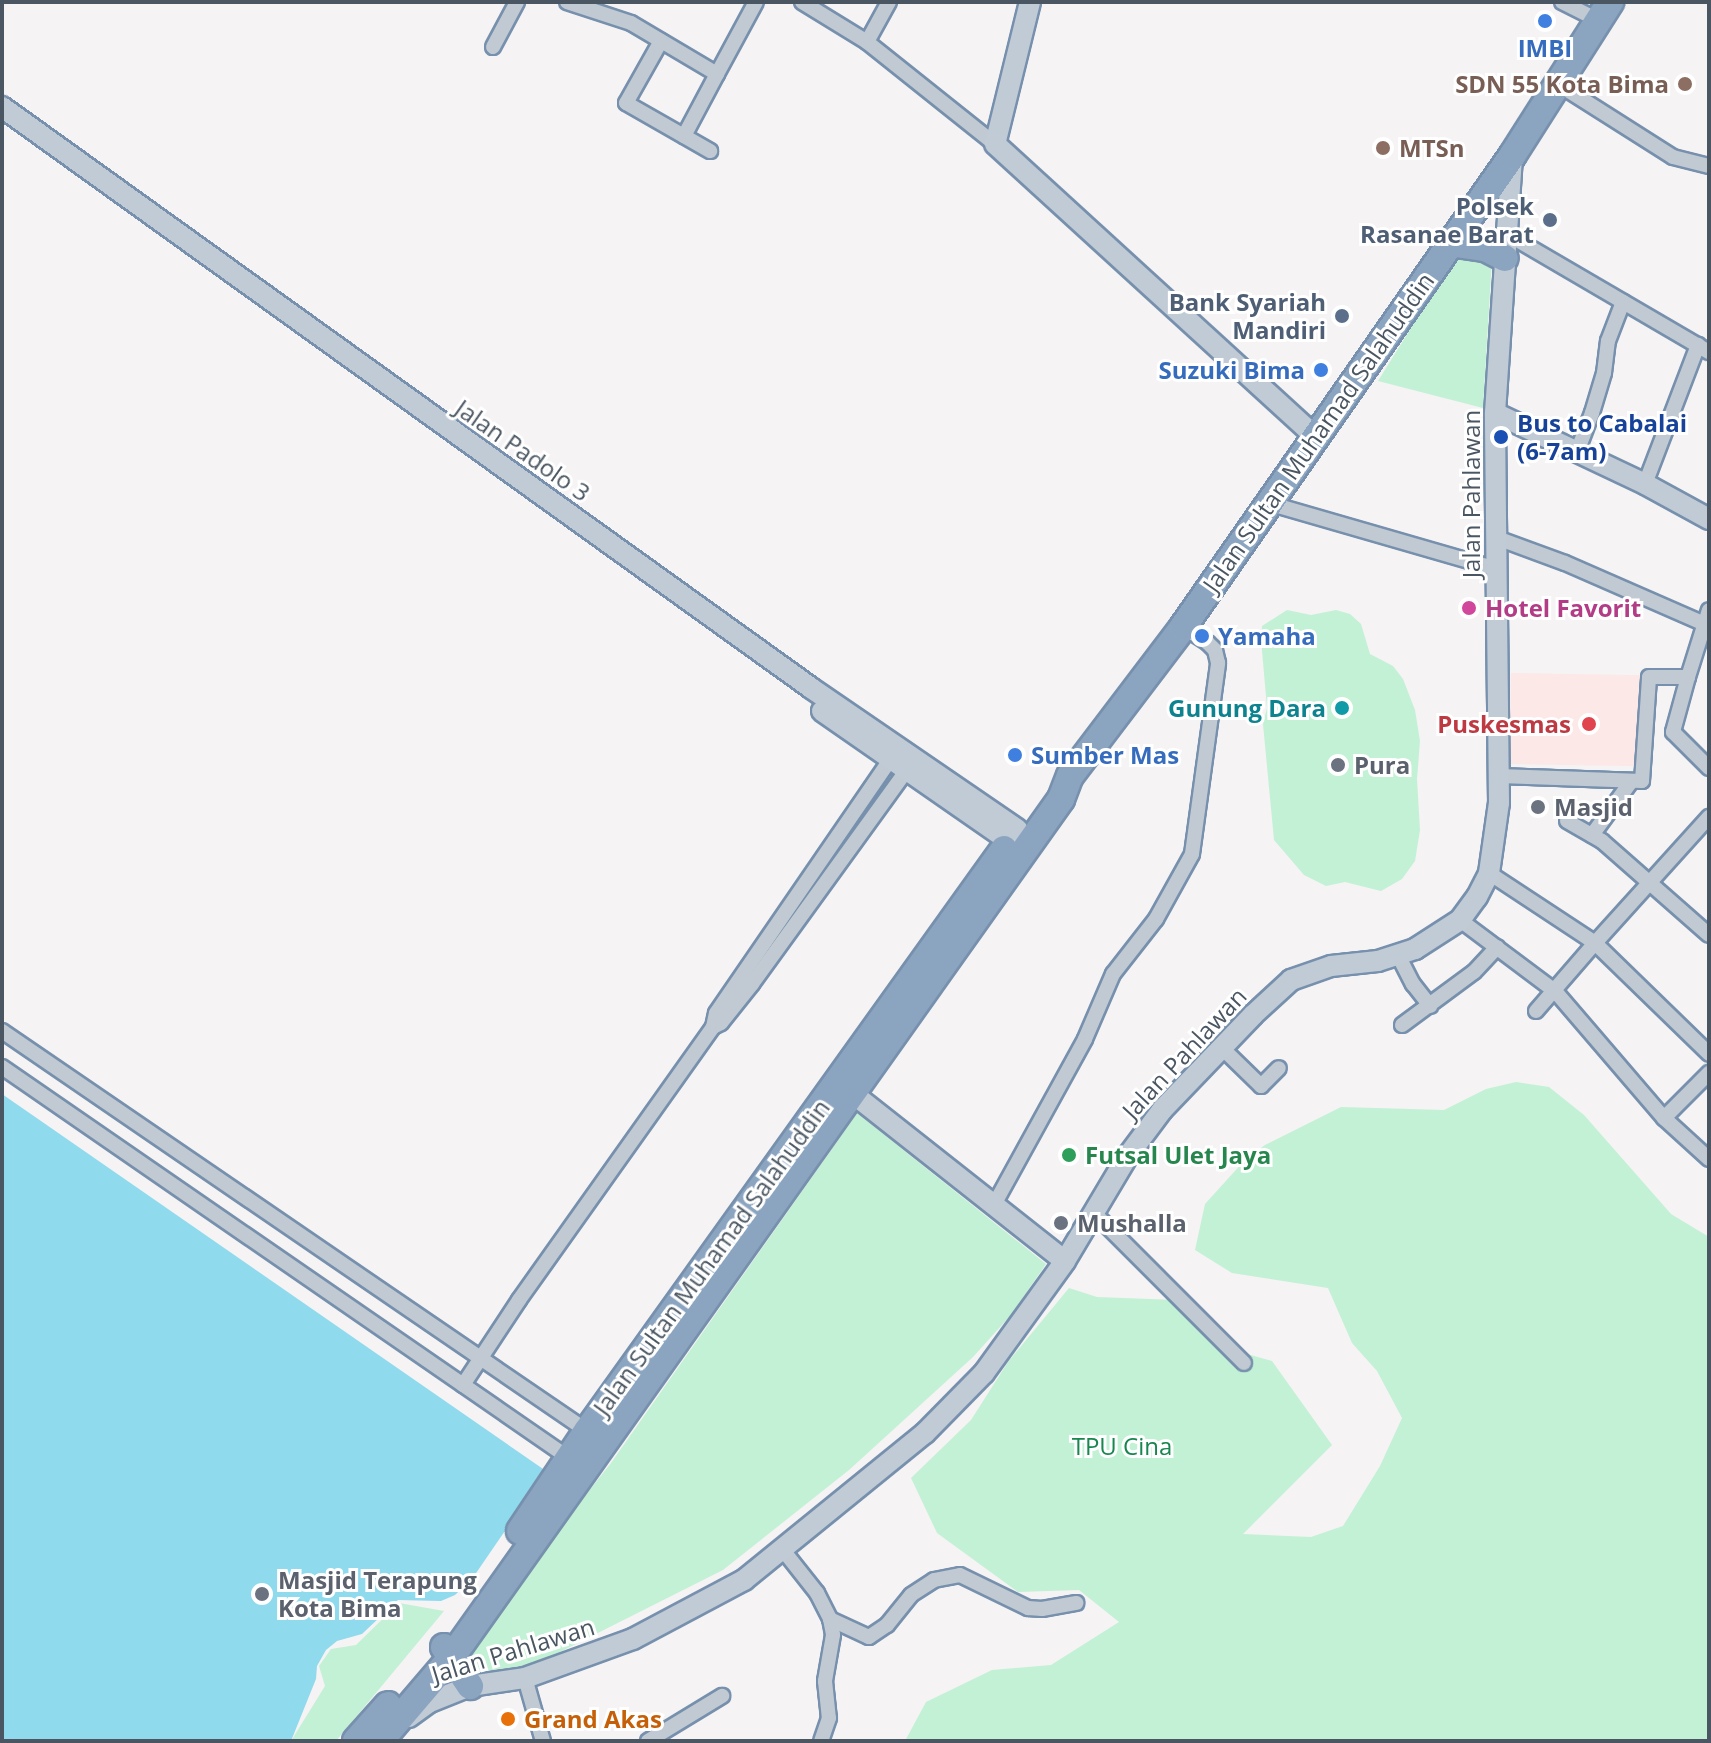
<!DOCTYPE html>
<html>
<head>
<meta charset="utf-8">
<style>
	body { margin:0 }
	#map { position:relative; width:1711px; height:1743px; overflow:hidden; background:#f5f3f3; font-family:"Open Sans",sans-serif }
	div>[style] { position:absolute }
	.medical>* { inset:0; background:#fce8e6; transform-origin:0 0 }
	.green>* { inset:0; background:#c3f1d5 }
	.water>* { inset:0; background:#90daee }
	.roads { filter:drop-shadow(2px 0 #7690ad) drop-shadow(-2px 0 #7690ad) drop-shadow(0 2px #7690ad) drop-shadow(0 -2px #7690ad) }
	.street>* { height:14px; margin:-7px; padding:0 7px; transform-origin:7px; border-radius:7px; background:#c1cad2 }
	.secondary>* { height:20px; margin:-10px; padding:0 10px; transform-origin:10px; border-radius:10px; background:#c1cbd6 }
	.highway>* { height:26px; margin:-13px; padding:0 13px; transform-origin:13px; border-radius:13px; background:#8ba5c1 }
	.dots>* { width:22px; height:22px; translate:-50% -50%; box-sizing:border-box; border:4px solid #fff; border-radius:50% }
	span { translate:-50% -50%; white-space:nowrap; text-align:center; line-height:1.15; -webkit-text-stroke:6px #fff; paint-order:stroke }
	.shop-label { font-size:24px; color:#366cbe; font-weight:700 }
	.right { translate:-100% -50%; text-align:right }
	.left { translate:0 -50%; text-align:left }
	.education-label { font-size:24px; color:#785e54; font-weight:700 }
	.service-label { font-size:24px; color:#4e5e75; font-weight:700 }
	.transit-label { font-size:24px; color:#164399; font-weight:700 }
	.street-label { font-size:24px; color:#4a5661 }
	.hotel-label { font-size:24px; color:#b23c85; font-weight:700 }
	.culture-label { font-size:24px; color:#0d838f; font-weight:700 }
	.health-label { font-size:24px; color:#be3a42; font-weight:700 }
	.worship-label { font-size:24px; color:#5b616d; font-weight:700 }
	.leisure-label { font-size:24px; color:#27864d; font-weight:700 }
	.park-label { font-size:24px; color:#17864f }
	.food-label { font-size:24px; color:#c56008; font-weight:700 }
	.frame { position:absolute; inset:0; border:4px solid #4a5661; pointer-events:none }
</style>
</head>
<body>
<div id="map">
	<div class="medical">
		<div style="left:1511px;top:673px;width:133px;height:91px;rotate:1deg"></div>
	</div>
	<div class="green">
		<div style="clip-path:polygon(1460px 249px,1492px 258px,1483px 408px,1378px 381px)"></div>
		<div style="clip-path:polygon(1287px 610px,1311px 615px,1336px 610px,1350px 614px,1361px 624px,1370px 654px,1393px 666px,1403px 679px,1415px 710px,1420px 741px,1417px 779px,1420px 830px,1415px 861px,1402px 879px,1381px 891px,1345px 882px,1326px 886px,1304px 875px,1274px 840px,1263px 724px,1267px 708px,1261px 639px,1262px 626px)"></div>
		<div style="clip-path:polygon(1516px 1082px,1549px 1087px,1584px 1115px,1671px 1214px,1709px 1237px,1709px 1741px,905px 1741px,926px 1702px,992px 1670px,1051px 1665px,1119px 1622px,1079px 1590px,1018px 1592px,937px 1533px,911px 1478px,971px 1420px,1008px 1362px,1069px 1288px,1097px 1297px,1176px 1300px,1222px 1347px,1272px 1361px,1332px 1445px,1243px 1534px,1311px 1537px,1343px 1526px,1380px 1466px,1402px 1418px,1377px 1371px,1352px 1343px,1328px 1288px,1232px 1273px,1195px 1250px,1205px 1204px,1244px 1161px,1265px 1145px,1341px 1107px,1444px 1110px,1486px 1089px)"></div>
		<div style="clip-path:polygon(857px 1113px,1046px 1264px,1010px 1316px,973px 1357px,849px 1470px,723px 1570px,558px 1653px,526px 1665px,493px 1671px,477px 1669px,470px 1659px,469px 1642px,611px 1463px)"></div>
		<div style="clip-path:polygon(399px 1603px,444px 1611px,336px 1741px,291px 1741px,325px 1686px,319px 1666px,331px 1649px,356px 1645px)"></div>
	</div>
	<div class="water">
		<div style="clip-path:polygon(2px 1094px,546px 1471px,472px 1579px,455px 1595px,441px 1601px,398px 1600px,362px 1634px,337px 1641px,326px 1650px,317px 1666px,316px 1679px,291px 1741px,2px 1741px)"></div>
	</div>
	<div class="roads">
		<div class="street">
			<div style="left:567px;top:2px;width:67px;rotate:18.2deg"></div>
			<div style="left:631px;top:23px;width:100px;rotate:30.7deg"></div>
			<div style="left:717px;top:74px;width:82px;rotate:-61.6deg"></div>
			<div style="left:802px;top:2px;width:76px;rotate:31.6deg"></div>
			<div style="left:867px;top:42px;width:164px;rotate:38.6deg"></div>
			<div style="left:1562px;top:2px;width:40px;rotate:26.6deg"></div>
			<div style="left:661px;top:41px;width:71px;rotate:119.4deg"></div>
			<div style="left:626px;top:103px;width:97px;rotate:29.7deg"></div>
			<div style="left:867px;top:42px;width:46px;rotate:-61.2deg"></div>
			<div style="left:493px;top:47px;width:51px;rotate:-61.9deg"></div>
			<div style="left:1558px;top:84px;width:136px;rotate:32.4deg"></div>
			<div style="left:1673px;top:157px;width:37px;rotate:14deg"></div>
			<div style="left:684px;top:136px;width:70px;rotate:-62deg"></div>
			<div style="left:1507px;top:234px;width:234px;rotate:30.3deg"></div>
			<div style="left:1577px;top:452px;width:42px;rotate:-69deg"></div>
			<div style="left:1592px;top:413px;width:42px;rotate:-73.3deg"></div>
			<div style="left:1604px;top:373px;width:32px;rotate:-83deg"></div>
			<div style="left:1608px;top:341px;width:42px;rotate:-69deg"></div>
			<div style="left:1645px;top:484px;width:149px;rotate:-69.1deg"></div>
			<div style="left:1268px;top:503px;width:238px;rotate:16.1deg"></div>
			<div style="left:1497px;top:538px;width:72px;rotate:20.2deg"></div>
			<div style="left:1565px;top:563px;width:157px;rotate:23.6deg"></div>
			<div style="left:1688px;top:677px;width:57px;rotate:105.3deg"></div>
			<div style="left:1673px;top:732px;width:51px;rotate:45deg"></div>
			<div style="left:890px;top:760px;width:307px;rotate:124.5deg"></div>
			<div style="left:716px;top:1013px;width:14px;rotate:102deg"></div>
			<div style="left:713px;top:1027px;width:9px;rotate:-27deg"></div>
			<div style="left:721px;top:1023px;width:50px;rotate:-51.5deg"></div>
			<div style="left:752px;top:984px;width:263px;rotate:-54.1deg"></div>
			<div style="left:1499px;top:776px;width:143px;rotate:2deg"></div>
			<div style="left:1642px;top:781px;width:104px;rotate:-86.1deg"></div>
			<div style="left:1649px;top:677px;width:39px"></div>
			<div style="left:1688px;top:677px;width:70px;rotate:-72.6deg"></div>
			<div style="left:1567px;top:821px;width:40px;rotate:29.7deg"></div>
			<div style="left:1602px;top:841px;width:142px;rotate:41.3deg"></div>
			<div style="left:1592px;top:835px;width:64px;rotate:-53.8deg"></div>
			<div style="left:1489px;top:873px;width:127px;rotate:33.4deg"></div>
			<div style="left:1595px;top:943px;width:170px;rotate:-47.9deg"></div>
			<div style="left:1460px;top:920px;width:119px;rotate:36.8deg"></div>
			<div style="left:1555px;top:991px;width:167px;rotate:49.4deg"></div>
			<div style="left:1664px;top:1118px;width:61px;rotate:42.3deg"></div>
			<div style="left:1398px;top:955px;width:33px;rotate:63deg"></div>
			<div style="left:1413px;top:984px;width:28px;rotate:52deg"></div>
			<div style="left:1536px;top:1011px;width:90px;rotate:-49.1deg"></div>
			<div style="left:1595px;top:943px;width:159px;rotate:44.2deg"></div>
			<div style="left:1402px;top:1025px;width:89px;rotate:-36.4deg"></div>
			<div style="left:1474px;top:972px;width:34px;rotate:-47deg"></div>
			<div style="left:2px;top:1031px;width:709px;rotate:34.36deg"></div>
			<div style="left:1221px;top:1047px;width:56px;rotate:44.3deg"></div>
			<div style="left:1261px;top:1086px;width:25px;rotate:-45deg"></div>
			<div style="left:2px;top:1067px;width:689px;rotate:34.59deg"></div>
			<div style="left:1664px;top:1118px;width:64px;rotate:-45deg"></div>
			<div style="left:995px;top:1203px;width:187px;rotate:-61.2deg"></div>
			<div style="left:1085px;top:1039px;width:71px;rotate:-66.7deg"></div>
			<div style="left:1113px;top:974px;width:70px;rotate:-52deg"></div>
			<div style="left:1156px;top:919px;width:74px;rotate:-61deg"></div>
			<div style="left:1192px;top:854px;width:193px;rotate:-82.2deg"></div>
			<div style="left:1218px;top:663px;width:13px;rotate:-103deg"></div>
			<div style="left:1215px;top:650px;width:10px;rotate:-135deg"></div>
			<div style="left:1208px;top:643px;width:30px;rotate:-147deg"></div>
			<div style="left:1094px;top:1213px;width:212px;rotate:45deg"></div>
			<div style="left:463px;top:1385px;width:102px;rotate:-56.6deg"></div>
			<div style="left:519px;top:1300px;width:335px;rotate:-54.6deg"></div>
			<div style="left:783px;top:1550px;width:55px;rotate:51.7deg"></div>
			<div style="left:817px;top:1593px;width:29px;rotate:63deg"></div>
			<div style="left:830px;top:1619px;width:16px;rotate:79deg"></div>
			<div style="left:833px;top:1635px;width:47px;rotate:99.9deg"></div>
			<div style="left:825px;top:1681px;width:37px;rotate:84deg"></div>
			<div style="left:829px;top:1718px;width:24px;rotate:109deg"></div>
			<div style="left:830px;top:1619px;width:43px;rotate:24.8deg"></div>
			<div style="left:869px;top:1637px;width:22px;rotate:-34deg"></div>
			<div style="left:887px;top:1625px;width:38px;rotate:-51deg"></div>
			<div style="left:911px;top:1595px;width:27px;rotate:-33deg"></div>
			<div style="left:934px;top:1580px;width:26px;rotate:-11deg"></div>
			<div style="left:960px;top:1575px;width:76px;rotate:25.9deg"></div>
			<div style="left:1028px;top:1608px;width:14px;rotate:4deg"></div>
			<div style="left:1042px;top:1609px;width:35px;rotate:-10deg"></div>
			<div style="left:525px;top:1678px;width:66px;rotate:74.1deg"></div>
			<div style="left:648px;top:1741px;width:87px;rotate:-31.3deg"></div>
		</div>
		<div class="secondary">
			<div style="left:1030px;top:2px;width:146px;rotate:103.8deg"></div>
			<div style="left:995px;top:144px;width:432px;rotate:42.4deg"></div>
			<div style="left:2px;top:107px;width:996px;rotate:35.68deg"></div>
			<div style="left:811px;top:688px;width:250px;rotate:34.4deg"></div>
			<div style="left:1495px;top:413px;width:166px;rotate:25.3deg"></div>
			<div style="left:1645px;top:484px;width:73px;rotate:28.7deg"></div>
			<div style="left:822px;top:711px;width:228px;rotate:34.8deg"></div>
			<div style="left:852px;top:1093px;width:271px;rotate:38.3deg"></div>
			<div style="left:409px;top:1717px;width:26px;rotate:-36deg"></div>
			<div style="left:430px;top:1702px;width:43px;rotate:-21.8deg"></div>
			<div style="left:470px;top:1686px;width:56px;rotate:-8.3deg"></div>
			<div style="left:525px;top:1678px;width:115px;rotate:-19.9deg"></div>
			<div style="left:633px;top:1639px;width:126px;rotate:-28deg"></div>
			<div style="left:744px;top:1580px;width:233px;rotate:-39.1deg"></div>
			<div style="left:925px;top:1433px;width:84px;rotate:-45.5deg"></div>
			<div style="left:984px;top:1373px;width:138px;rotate:-54.1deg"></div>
			<div style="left:1065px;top:1261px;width:121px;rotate:-59.2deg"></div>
			<div style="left:1127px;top:1157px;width:59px;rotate:-53.3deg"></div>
			<div style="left:1162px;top:1110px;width:132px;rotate:-46.2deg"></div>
			<div style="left:1253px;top:1015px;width:52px;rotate:-42.6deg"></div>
			<div style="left:1291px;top:980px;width:42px;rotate:-19.3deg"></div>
			<div style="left:1331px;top:966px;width:47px;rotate:-6.1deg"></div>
			<div style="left:1378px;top:961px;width:39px;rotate:-18deg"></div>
			<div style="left:1415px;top:949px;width:54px;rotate:-32.8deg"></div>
			<div style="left:1460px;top:920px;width:29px;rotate:-54deg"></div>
			<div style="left:1477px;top:897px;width:27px;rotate:-63deg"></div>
			<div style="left:1489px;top:873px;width:71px;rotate:-81.9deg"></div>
			<div style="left:1499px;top:803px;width:390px;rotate:-90.6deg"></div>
			<div style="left:1495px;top:413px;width:258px;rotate:-86.2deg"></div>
		</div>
		<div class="highway">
			<div style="left:1449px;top:243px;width:36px;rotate:8deg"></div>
			<div style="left:1485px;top:248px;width:22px;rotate:27deg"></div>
			<div style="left:520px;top:1531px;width:120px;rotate:-56.2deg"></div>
			<div style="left:587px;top:1431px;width:716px;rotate:-54.38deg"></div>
			<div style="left:444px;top:1647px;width:47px;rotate:56.3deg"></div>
			<div style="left:356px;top:1741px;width:48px;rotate:-48.4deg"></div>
			<div style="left:380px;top:1741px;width:109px;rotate:-49.5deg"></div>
			<div style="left:451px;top:1658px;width:1054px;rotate:-54.62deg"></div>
			<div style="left:1061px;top:799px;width:25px;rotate:-69deg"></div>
			<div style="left:1070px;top:776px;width:187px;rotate:-52.8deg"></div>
			<div style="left:1183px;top:627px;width:575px;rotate:-55.07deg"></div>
			<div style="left:1512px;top:156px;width:183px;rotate:-57.5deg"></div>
		</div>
	</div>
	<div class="dots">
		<div style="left:1545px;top:21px;background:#3f7fe0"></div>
		<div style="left:1685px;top:84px;background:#8d6e63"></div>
		<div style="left:1383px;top:148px;background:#8d6e63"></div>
		<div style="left:1550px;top:220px;background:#5c6f8a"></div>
		<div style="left:1342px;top:316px;background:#5c6f8a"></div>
		<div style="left:1321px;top:370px;background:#3f7fe0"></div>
		<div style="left:1501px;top:437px;background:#1a4fb4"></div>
		<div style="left:1469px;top:608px;background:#d1479c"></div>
		<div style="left:1202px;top:636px;background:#3f7fe0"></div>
		<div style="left:1342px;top:708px;background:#0f9aa8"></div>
		<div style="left:1589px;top:724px;background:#e0444e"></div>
		<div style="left:1015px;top:755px;background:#3f7fe0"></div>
		<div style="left:1338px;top:765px;background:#6b7280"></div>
		<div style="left:1538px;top:807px;background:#6b7280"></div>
		<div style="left:1069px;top:1155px;background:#2e9e5b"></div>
		<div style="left:1061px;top:1223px;background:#6b7280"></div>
		<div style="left:262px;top:1594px;background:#6b7280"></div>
		<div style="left:508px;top:1719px;background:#e8710a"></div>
	</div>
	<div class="shop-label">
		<span style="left:1545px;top:48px">IMBI</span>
		<span class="right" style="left:1305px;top:370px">Suzuki Bima</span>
		<span class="left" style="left:1218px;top:636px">Yamaha</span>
		<span class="left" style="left:1031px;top:755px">Sumber Mas</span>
	</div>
	<div class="education-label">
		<span class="right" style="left:1669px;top:84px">SDN 55 Kota Bima</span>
		<span class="left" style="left:1399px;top:148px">MTSn</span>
	</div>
	<div class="service-label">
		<span class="right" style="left:1534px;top:220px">Polsek<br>Rasanae Barat</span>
		<span class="right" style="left:1326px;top:316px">Bank Syariah<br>Mandiri</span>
	</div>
	<div class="transit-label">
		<span class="left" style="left:1517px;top:437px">Bus to Cabalai<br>(6-7am)</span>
	</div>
	<div class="street-label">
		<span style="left:1318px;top:432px;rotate:-55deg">Jalan Sultan Muhamad Salahuddin</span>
		<span style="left:523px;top:450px;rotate:35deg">Jalan Padolo 3</span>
		<span style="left:1471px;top:494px;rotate:-90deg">Jalan Pahlawan</span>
		<span style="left:1184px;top:1053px;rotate:-47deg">Jalan Pahlawan</span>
		<span style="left:711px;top:1257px;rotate:-54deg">Jalan Sultan Muhamad Salahuddin</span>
		<span style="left:513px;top:1650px;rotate:-17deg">Jalan Pahlawan</span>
	</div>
	<div class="hotel-label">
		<span class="left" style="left:1485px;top:608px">Hotel Favorit</span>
	</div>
	<div class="culture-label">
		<span class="right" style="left:1326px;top:708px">Gunung Dara</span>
	</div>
	<div class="health-label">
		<span class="right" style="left:1571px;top:724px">Puskesmas</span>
	</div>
	<div class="worship-label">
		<span class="left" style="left:1354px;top:765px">Pura</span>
		<span class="left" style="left:1554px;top:807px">Masjid</span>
		<span class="left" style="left:1077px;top:1223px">Mushalla</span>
		<span class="left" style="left:278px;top:1594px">Masjid Terapung<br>Kota Bima</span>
	</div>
	<div class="leisure-label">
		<span class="left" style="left:1085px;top:1155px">Futsal Ulet Jaya</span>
	</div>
	<div class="park-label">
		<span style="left:1122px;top:1446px">TPU Cina</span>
	</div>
	<div class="food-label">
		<span class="left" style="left:524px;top:1719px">Grand Akas</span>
	</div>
	<div class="frame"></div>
</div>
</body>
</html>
